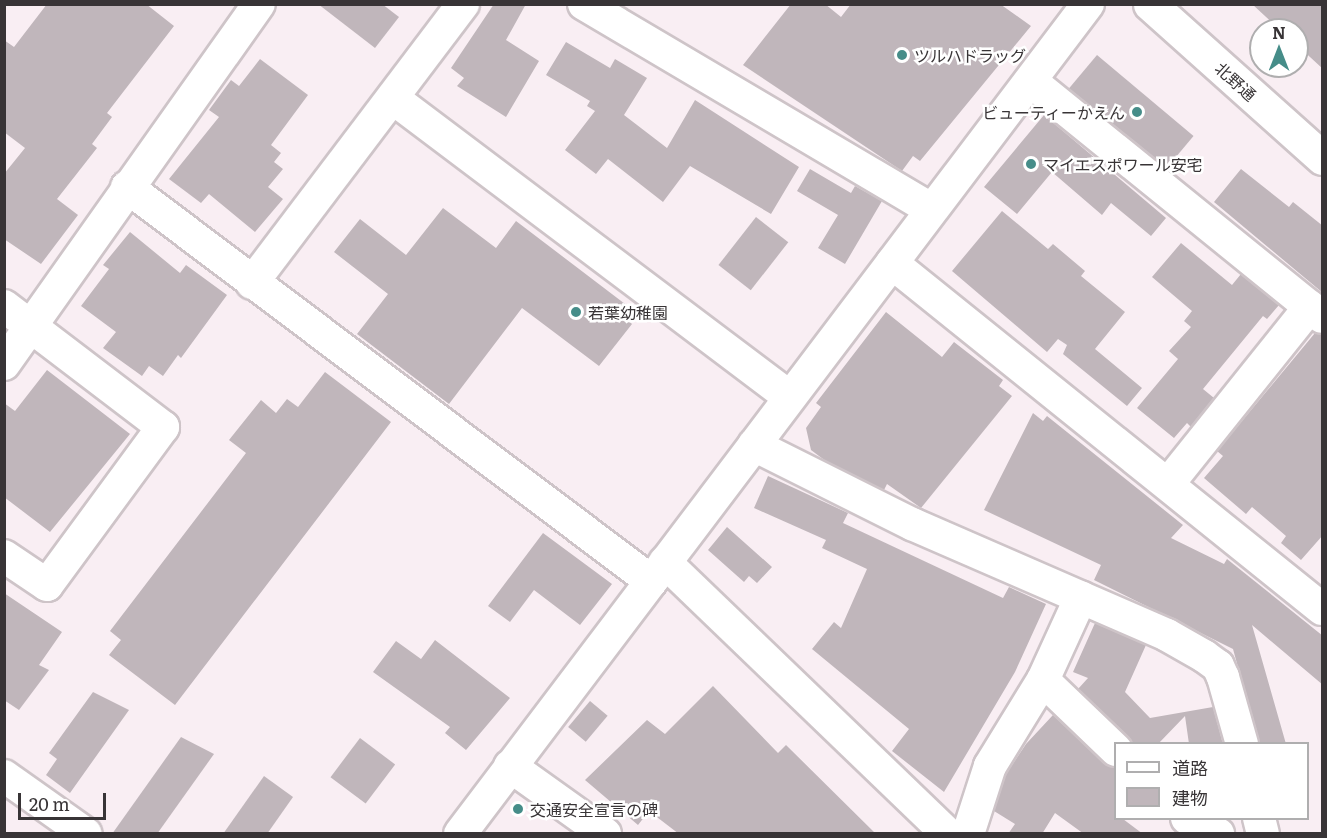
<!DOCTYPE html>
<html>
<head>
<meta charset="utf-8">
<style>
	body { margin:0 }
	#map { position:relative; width:1327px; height:838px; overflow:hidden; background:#f9eef3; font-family:Literata,"Noto Sans JP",serif }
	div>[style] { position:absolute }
	.building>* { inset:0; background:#c0b6bb; transform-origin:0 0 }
	.roads { filter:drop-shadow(2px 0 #cec4c8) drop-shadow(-2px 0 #cec4c8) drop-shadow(0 2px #cec4c8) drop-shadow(0 -2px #cec4c8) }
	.minor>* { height:32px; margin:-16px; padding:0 16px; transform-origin:16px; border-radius:16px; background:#fff }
	.tertiary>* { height:33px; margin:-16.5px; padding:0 16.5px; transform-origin:16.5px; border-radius:16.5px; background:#fff }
	.dots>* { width:16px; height:16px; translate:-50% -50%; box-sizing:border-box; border:3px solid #fff; border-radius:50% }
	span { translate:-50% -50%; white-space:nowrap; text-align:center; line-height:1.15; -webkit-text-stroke:5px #fff; paint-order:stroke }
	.poi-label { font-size:16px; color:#383436 }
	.left { translate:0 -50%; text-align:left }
	.right { translate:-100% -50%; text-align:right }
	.street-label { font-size:16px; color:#383436 }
	.frame { position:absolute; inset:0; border:6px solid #383436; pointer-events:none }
	.legend { position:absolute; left:1114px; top:742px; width:195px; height:78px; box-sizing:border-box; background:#fff; border:2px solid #afaeaf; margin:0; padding:8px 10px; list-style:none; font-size:18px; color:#383436 }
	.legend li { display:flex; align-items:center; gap:12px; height:30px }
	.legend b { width:30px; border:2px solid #afaeaf }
	.north { position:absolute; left:1249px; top:18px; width:60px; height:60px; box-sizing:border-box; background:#fff; border:2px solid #afaeaf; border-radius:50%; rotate:0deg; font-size:16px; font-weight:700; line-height:24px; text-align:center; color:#383436 }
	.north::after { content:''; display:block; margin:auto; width:21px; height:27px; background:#468d89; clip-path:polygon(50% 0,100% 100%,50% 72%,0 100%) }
	.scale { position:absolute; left:18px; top:793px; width:88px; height:27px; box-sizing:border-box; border:3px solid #383436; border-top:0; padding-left:8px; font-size:18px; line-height:21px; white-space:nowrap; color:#383436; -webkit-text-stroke:4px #fff; paint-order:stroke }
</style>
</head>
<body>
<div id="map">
	<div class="building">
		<div style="clip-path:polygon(47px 4px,146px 4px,174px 26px,107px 113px,112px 117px,92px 144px,97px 148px,57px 199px,78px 215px,41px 264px,4px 239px,4px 174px,25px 148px,4px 132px,4px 40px,14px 47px)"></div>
		<div style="clip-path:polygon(318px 4px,382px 4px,399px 17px,375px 48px)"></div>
		<div style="clip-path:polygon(494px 4px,526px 4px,506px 40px,539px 61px,506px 117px,457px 86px,464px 78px,451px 68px)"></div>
		<div style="clip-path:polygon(791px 4px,825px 4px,841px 17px,851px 4px,1000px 4px,1031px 26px,920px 161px,913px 156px,902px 171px,743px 65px)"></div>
		<div style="clip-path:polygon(1252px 4px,1323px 4px,1323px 69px,1297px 45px,1297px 30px,1280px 30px)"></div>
		<div style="clip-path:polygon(566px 42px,610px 68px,615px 59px,647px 78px,624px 115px,667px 148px,695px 100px,799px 167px,771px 214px,690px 166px,663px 202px,608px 159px,596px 174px,565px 150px,595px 111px,587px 106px,590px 101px,546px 75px)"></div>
		<div style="left:1097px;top:55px;width:126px;height:44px;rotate:40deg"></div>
		<div style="clip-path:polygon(260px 59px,308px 95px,271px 145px,281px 153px,274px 162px,283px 169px,268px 187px,283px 199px,255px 232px,209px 194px,201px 203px,169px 179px,219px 117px,209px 110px,231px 80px,239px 86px)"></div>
		<div style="clip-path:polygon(1044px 115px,1166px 218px,1151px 236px,1111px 203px,1102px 215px,1052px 172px,1017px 214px,984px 187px)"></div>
		<div style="clip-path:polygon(810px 169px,851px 193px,855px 186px,882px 201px,845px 264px,818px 248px,838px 215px,797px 191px)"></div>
		<div style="clip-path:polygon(1241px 169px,1289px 207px,1293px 202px,1323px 226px,1323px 293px,1214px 202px)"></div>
		<div style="clip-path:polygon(443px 208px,496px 248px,516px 221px,629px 307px,623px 316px,632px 324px,599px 366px,522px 308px,449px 404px,357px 334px,388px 294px,334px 252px,360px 219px,406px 255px)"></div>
		<div style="clip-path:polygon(1002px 211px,1048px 249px,1053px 244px,1085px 271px,1081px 276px,1125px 312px,1095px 349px,1142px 388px,1127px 406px,1063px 354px,1067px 345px,1058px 339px,1047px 352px,952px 271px)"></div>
		<div style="left:756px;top:217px;width:41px;height:61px;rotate:38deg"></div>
		<div style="clip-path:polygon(130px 232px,180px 273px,186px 265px,227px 295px,181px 358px,178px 355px,163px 376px,149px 366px,142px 376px,103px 348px,116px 332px,81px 306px,109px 269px,103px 265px)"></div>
		<div style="clip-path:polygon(1181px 243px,1232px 285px,1241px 274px,1279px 305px,1267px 319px,1263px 316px,1203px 389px,1214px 398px,1191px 427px,1187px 423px,1174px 438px,1137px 408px,1178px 359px,1169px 351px,1191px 327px,1184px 321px,1192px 311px,1152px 277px)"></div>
		<div style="clip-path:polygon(886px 312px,942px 357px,954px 342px,1003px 380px,999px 386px,1012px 396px,921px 508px,887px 484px,884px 490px,827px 462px,811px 450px,806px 428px,821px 407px,816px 403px)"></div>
		<div style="clip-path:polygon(1315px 333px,1323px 334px,1323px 535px,1301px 560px,1281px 543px,1286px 536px,1252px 507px,1246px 514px,1204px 478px,1223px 456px,1217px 451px)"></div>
		<div style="clip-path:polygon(47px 370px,130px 434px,50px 532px,4px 497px,4px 403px,15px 411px)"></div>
		<div style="clip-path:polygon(325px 372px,391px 422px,175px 705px,109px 655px,121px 640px,110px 631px,246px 453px,229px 440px,261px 400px,276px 413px,287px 399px,298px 407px)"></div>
		<div style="clip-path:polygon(1033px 413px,1043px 421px,1047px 416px,1183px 525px,1171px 538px,1224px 564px,1227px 559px,1323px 636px,1323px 685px,1252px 625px,1286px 744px,1259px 744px,1233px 649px,1094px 580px,1101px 565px,984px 510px)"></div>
		<div style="clip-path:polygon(768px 476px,848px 513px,843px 523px,1003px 598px,1009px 587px,1046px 604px,1015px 672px,944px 792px,892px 751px,909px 729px,812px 649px,834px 622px,841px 628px,867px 569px,822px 548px,826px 540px,754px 508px)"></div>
		<div style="clip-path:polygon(727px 527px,772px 567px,757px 583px,749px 576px,744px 582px,708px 550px)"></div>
		<div style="clip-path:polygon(543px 533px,612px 584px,580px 625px,534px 590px,510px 622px,488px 606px)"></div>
		<div style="clip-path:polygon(4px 593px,62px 632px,39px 665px,49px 670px,19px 710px,4px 700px)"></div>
		<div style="clip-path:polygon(1095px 623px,1146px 645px,1125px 692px,1150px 718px,1213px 707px,1223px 744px,1189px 744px,1185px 716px,1158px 744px,1132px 744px,1078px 689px,1088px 678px,1073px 672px)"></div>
		<div style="clip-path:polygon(435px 640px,510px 698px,466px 750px,445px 733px,450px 727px,373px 672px,396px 641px,421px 659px)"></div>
		<div style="clip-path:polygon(713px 686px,778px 753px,786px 745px,876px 834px,679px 834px,649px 811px,638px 825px,585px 780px,647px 720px,665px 734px)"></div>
		<div style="clip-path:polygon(93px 692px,129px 710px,70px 793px,46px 775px,57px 759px,49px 753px)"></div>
		<div style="left:590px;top:701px;width:23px;height:34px;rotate:40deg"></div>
		<div style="clip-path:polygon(1053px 715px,1104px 763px,1116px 767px,1116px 819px,1123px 819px,1143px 834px,1084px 834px,1055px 813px,1042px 834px,1008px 834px,1015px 824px,994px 811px,1006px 774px,1026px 744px)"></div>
		<div style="clip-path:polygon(181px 737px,214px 754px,157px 834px,112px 834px)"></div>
		<div style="left:360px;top:738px;width:44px;height:49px;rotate:37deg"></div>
		<div style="clip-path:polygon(264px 776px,293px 797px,267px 834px,223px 834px)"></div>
	</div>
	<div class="roads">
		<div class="minor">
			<div style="left:584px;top:4px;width:402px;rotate:30.6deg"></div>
			<div style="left:1032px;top:82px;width:373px;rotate:39deg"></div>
			<div style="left:394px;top:99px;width:495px;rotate:37deg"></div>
			<div style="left:127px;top:187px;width:656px;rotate:36.94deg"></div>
			<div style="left:892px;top:263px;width:552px;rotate:38.82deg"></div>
			<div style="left:252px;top:283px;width:350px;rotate:-52.9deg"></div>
			<div style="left:4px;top:306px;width:200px;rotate:37.3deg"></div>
			<div style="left:163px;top:427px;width:196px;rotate:126.3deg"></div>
			<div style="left:47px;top:585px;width:52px;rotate:-146deg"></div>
			<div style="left:4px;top:364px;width:441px;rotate:-54.7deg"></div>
			<div style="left:754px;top:445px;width:177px;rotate:26.6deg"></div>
			<div style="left:912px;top:524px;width:278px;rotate:23.5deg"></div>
			<div style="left:1167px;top:635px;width:43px;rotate:29.6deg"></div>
			<div style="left:1204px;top:656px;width:17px;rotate:36deg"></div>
			<div style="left:1218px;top:666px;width:12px;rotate:66deg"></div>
			<div style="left:1223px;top:677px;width:70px;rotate:74.2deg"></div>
			<div style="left:1168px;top:484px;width:227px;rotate:-51.3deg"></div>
			<div style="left:665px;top:562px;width:393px;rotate:43.9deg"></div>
			<div style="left:1043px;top:680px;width:101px;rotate:43.8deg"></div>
			<div style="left:510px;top:766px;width:117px;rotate:35.6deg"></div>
			<div style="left:4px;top:776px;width:100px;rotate:35.3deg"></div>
			<div style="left:1187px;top:818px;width:35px;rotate:27deg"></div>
			<div style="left:1259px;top:818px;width:16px;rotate:76deg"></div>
			<div style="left:460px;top:834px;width:1041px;rotate:-52.89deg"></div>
			<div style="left:968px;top:834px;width:71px;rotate:-72.1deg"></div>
			<div style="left:990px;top:766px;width:101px;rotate:-58.4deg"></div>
			<div style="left:1043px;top:680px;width:91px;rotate:-65.4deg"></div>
		</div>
		<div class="tertiary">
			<div style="left:1150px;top:4px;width:231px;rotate:41.8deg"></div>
		</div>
	</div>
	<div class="dots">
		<div style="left:902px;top:55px;background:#468d89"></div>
		<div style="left:1137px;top:112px;background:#468d89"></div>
		<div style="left:1031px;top:164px;background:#468d89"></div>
		<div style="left:576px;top:312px;background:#468d89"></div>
		<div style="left:518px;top:809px;background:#468d89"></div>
	</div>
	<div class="poi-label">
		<span class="left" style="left:914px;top:55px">ツルハドラッグ</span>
		<span class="right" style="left:1125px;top:112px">ビューティーかえん</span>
		<span class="left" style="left:1043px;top:164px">マイエスポワール安宅</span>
		<span class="left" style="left:588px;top:312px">若葉幼稚園</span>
		<span class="left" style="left:530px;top:809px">交通安全宣言の碑</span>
	</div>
	<div class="street-label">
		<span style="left:1236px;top:81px;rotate:42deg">北野通</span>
	</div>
	<div class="frame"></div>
	<ul class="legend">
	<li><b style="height:8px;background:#fff"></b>道路</li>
	<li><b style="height:16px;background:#c0b6bb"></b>建物</li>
	</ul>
	<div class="north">N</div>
	<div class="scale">20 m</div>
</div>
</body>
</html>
